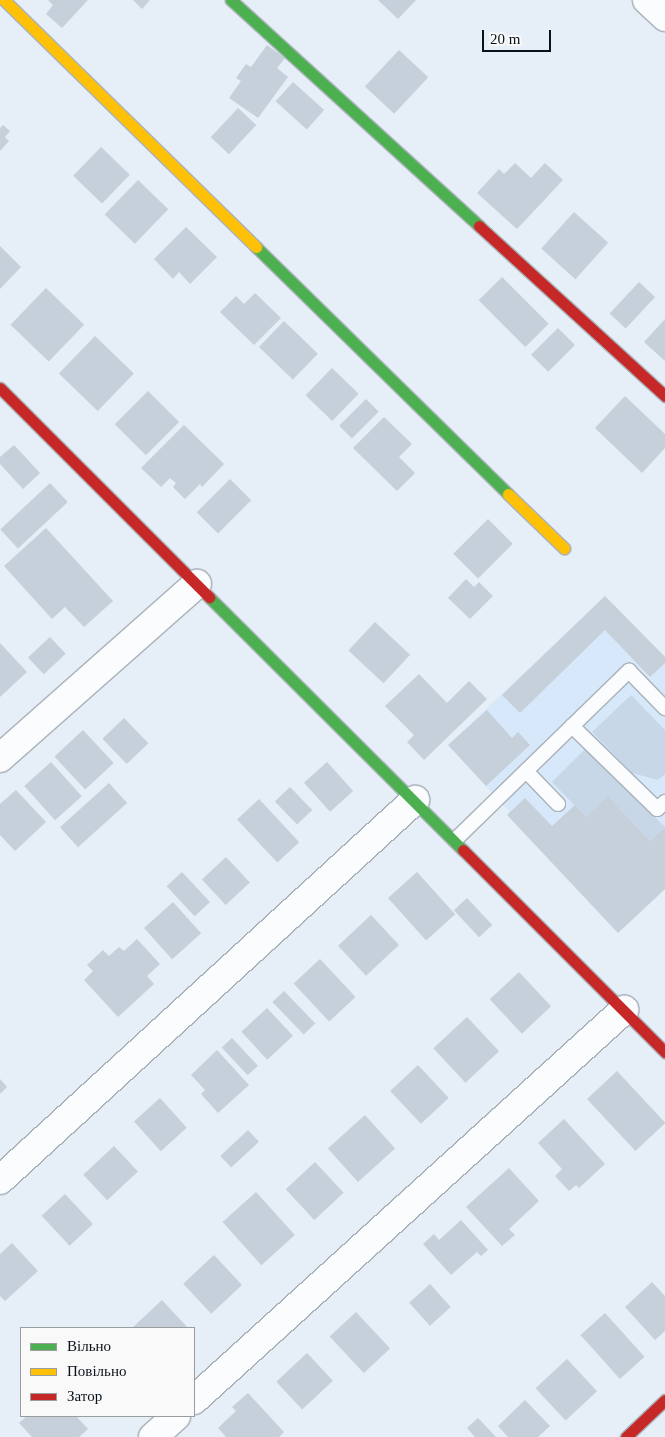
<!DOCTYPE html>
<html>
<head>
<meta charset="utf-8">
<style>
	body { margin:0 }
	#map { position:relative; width:665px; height:1437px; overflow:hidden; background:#e6eef7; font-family:"Times New Roman",serif }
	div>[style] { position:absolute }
	.built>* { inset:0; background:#d7e8fb }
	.green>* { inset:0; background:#c7d7e8 }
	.building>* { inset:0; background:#c5d0da; transform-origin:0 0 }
	.roads { filter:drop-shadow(1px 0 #aab2ba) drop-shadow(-1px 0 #aab2ba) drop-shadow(0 1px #aab2ba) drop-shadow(0 -1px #aab2ba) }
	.lane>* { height:14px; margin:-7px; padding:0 7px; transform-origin:7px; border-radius:7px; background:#fbfcfe }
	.street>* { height:28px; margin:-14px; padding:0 14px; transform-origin:14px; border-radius:14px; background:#fbfcfe }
	.fast>* { height:11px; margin:-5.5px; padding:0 5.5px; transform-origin:5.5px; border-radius:5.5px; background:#4caf50 }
	.slow>* { height:11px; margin:-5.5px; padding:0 5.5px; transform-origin:5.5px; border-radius:5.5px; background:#ffc107 }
	.jam>* { height:11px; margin:-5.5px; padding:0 5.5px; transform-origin:5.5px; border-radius:5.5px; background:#c62828 }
	span { translate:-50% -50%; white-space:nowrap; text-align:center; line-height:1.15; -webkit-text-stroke:4.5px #f9f9f9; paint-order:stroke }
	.legend { position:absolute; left:20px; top:1327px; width:175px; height:90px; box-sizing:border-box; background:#f9f9f9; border:1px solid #999da0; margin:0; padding:6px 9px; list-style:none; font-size:15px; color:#09121b }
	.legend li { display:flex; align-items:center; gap:10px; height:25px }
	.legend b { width:25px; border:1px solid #999da0 }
	.scale { position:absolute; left:482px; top:30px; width:69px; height:22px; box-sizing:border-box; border:2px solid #09121b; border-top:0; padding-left:6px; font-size:15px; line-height:18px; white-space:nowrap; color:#09121b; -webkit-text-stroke:4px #f9f9f9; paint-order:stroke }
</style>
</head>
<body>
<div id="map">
	<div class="built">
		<div style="clip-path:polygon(605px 596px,665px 657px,665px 889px,618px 933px,507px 815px,510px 812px,448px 745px)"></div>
	</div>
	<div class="green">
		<div style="clip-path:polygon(631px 695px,665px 730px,665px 774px,658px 780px,632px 773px,592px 732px)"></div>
		<div style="clip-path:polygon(585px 749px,665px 827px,650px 841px,609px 797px,586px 817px,552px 782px)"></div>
	</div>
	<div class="building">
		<div style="clip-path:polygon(48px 0,88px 0,62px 28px,46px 14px,53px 5px)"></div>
		<div style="clip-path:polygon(133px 0,150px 0,142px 9px)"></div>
		<div style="clip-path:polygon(378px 0,416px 0,398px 19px)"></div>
		<div style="clip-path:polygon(267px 45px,285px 58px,277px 68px,288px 77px,258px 118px,229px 98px,241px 81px,236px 78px,246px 64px,251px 67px)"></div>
		<div style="left:399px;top:50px;width:40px;height:50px;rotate:43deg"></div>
		<div style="left:293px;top:82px;width:42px;height:26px;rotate:42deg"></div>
		<div style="left:238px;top:108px;width:25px;height:40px;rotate:43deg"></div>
		<div style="clip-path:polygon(3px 125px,10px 131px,5px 137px,9px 141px,0 151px,0 128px)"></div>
		<div style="left:101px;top:147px;width:40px;height:40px;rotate:44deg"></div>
		<div style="clip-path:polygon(515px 163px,531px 178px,545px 163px,563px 180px,517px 229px,477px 193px,499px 169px,504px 174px)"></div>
		<div style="left:138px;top:180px;width:42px;height:48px;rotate:44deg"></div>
		<div style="left:574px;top:212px;width:46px;height:49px;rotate:42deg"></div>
		<div style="clip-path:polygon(186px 227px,217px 257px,190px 284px,179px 272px,173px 279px,154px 259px)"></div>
		<div style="clip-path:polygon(0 246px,21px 267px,0 289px)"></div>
		<div style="left:502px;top:277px;width:66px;height:33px;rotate:45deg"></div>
		<div style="left:639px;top:282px;width:22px;height:43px;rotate:43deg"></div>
		<div style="left:46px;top:288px;width:53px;height:51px;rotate:44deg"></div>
		<div style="clip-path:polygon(255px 293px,281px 318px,254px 345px,220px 312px,236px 296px,244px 304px)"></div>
		<div style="clip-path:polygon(665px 319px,665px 361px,644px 342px)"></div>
		<div style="left:284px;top:321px;width:47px;height:36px;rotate:44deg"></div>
		<div style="left:558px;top:328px;width:24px;height:38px;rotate:45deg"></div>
		<div style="left:95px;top:336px;width:54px;height:52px;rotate:44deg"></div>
		<div style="left:332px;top:368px;width:37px;height:38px;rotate:44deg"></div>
		<div style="left:148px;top:391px;width:44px;height:47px;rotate:45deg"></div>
		<div style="clip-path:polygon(625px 396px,665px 434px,665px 448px,642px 473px,595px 428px)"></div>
		<div style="left:366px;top:399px;width:18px;height:38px;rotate:45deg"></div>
		<div style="clip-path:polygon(384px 417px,412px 444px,399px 457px,415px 473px,397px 491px,353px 448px)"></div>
		<div style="clip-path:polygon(184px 425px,224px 464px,202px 487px,200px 484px,185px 499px,173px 487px,176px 483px,170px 478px,161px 487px,141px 468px)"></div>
		<div style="clip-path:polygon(14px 445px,40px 473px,23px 489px,0 464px,0 457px)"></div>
		<div style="left:230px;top:479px;width:30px;height:47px;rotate:45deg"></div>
		<div style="left:50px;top:483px;width:26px;height:68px;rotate:47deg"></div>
		<div style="left:488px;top:519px;width:35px;height:49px;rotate:45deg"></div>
		<div style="clip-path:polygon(46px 528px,113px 601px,84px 627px,65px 607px,52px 619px,4px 566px)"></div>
		<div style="clip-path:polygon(466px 579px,474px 587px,479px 582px,493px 596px,470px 619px,448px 598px)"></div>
		<div style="clip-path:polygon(605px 596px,665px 657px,665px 663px,650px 677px,605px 630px,520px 713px,502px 695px)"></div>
		<div style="left:375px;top:622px;width:48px;height:39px;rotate:43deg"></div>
		<div style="left:50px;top:637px;width:23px;height:30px;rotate:47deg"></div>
		<div style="clip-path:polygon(0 643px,27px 672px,0 697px)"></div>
		<div style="clip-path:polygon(419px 674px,447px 703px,469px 681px,487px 699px,424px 760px,407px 742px,414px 735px,385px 706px)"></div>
		<div style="clip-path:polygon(487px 710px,512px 738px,518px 732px,530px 745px,486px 786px,448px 745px)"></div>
		<div style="left:124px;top:718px;width:35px;height:30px;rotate:46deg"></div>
		<div style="left:83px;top:730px;width:45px;height:39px;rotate:47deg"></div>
		<div style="left:51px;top:762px;width:46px;height:36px;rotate:48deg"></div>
		<div style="left:327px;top:762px;width:39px;height:31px;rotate:48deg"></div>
		<div style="left:109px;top:783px;width:27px;height:66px;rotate:48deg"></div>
		<div style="left:290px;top:787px;width:32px;height:21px;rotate:46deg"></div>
		<div style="clip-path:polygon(16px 790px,46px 822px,15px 851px,0 835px,0 804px)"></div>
		<div style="clip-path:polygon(608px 796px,650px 841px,665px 827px,665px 889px,618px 933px,507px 815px,525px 798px,552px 826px,575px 805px,586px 817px)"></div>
		<div style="left:259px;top:799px;width:59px;height:30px;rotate:47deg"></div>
		<div style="left:226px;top:857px;width:35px;height:33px;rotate:47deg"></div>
		<div style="left:182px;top:872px;width:41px;height:21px;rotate:47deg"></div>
		<div style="left:417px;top:872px;width:57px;height:39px;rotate:48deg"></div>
		<div style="left:467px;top:898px;width:37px;height:18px;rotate:47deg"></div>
		<div style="left:173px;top:902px;width:42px;height:39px;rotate:48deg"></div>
		<div style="left:371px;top:915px;width:41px;height:45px;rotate:47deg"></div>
		<div style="clip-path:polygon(137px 939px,160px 964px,147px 976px,154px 984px,118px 1017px,84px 980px,93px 971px,87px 965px,103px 950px,109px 956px,119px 947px,124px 951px)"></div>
		<div style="left:320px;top:959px;width:52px;height:36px;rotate:47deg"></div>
		<div style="left:519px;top:972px;width:47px;height:40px;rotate:47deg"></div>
		<div style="left:284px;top:991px;width:45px;height:16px;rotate:46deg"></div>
		<div style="left:267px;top:1008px;width:38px;height:35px;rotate:47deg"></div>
		<div style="left:467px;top:1017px;width:47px;height:46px;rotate:47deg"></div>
		<div style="left:232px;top:1038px;width:38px;height:14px;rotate:47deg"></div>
		<div style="clip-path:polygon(217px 1050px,249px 1085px,218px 1113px,201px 1094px,205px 1090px,191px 1075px)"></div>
		<div style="left:418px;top:1065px;width:45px;height:38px;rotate:47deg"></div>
		<div style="left:617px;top:1071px;width:71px;height:41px;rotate:47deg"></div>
		<div style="clip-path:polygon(0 1079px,7px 1087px,0 1094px)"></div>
		<div style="left:160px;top:1098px;width:40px;height:35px;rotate:48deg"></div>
		<div style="left:365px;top:1115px;width:45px;height:50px;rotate:48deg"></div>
		<div style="clip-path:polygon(564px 1119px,605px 1164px,579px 1188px,576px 1185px,569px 1191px,555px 1176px,562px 1169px,538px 1143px)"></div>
		<div style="left:248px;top:1130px;width:16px;height:38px;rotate:47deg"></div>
		<div style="left:114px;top:1146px;width:35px;height:42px;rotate:47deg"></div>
		<div style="left:315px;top:1162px;width:42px;height:40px;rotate:47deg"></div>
		<div style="clip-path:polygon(509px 1168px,539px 1201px,509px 1229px,515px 1235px,502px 1246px,466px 1207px)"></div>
		<div style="left:256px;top:1192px;width:58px;height:45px;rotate:48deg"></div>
		<div style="left:65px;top:1194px;width:41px;height:32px;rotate:47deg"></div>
		<div style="clip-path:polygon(461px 1220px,488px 1250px,481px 1256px,477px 1252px,451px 1275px,423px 1244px,434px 1234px,439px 1240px)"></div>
		<div style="clip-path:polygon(12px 1243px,38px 1271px,5px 1301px,0 1296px,0 1254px)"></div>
		<div style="left:214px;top:1255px;width:41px;height:42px;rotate:47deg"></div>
		<div style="clip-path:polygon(652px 1282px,665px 1296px,665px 1331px,655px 1340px,625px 1307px)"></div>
		<div style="left:430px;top:1284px;width:31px;height:28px;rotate:48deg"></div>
		<div style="clip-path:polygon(162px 1300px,188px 1328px,132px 1328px)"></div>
		<div style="left:356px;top:1312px;width:50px;height:36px;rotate:47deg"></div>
		<div style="left:605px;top:1313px;width:59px;height:33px;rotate:48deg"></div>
		<div style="left:307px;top:1353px;width:38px;height:42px;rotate:47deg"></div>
		<div style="left:567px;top:1359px;width:44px;height:43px;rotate:47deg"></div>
		<div style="clip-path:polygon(248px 1393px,284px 1432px,279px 1437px,226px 1437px,218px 1428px,236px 1411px,232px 1407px)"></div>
		<div style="clip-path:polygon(525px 1400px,550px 1426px,538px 1437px,508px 1437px,498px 1426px)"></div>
		<div style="clip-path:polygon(27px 1416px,76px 1416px,88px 1429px,79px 1437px,32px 1437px,19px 1423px)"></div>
		<div style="clip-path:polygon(478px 1418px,496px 1437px,475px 1437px,467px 1428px)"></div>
	</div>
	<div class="roads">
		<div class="lane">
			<div style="left:572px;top:726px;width:119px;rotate:44.3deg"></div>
			<div style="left:657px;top:809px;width:11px;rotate:-41deg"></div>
			<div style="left:526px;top:771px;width:46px;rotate:45.9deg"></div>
			<div style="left:455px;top:840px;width:243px;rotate:-44.2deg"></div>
			<div style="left:629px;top:671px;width:52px;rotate:45.8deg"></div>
		</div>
		<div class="street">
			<div style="left:647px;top:0;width:25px;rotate:43deg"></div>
			<div style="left:0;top:758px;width:263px;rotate:-41.5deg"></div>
			<div style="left:0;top:1180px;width:563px;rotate:-42.48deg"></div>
			<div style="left:194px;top:1400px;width:581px;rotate:-42.21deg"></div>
			<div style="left:153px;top:1437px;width:31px;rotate:-42deg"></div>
		</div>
		<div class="fast">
			<div style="left:231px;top:0;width:336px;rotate:42.3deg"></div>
			<div style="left:256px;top:247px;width:353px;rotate:44.4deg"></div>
			<div style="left:209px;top:597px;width:359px;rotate:44.9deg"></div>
		</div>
		<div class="slow">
			<div style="left:4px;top:0;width:353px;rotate:44.4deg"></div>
			<div style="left:508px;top:494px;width:78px;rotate:44deg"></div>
		</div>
		<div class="jam">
			<div style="left:479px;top:226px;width:252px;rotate:42.4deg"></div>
			<div style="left:0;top:388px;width:296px;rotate:45deg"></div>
			<div style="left:463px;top:850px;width:286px;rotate:45deg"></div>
			<div style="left:626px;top:1437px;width:54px;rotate:-43.5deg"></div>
		</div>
	</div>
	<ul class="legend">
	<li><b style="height:6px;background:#4caf50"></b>Вільно</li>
	<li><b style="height:6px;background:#ffc107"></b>Повільно</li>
	<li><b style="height:6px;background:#c62828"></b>Затор</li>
	</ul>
	<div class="scale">20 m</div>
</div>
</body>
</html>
